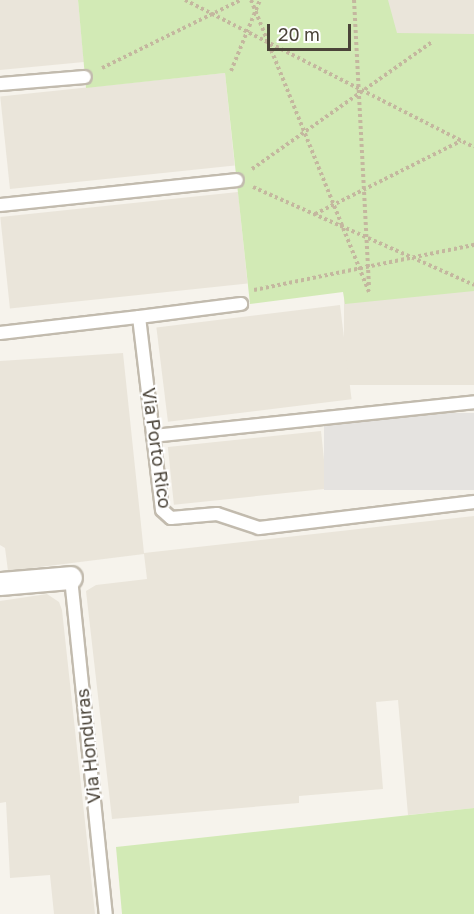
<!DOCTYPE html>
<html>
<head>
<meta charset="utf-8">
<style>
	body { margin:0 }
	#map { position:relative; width:474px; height:914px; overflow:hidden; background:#f6f3ec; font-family:"Golos Text",sans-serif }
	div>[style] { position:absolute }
	.residential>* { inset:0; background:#eae5da; transform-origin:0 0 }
	.green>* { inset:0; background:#d2eab5 }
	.parking>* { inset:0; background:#e5e3e0; transform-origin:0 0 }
	.path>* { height:4px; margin-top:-2px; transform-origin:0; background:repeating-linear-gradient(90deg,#c4b79f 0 3px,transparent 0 6px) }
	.roads { filter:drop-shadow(2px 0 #c2bbae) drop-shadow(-2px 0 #c2bbae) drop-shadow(0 2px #c2bbae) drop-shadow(0 -2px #c2bbae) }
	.lane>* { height:12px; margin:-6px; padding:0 6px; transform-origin:6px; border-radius:6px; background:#fff }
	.street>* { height:22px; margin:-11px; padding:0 11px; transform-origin:11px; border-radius:11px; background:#fff }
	span { translate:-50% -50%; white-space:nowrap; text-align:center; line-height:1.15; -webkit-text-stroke:4.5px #fff; paint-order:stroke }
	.street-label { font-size:18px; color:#4b4439 }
	.scale { position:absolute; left:267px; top:24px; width:84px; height:27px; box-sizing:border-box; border:3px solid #4b4439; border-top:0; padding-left:8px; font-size:18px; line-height:21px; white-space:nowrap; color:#4b4439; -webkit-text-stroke:4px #fff; paint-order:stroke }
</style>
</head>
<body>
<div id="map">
	<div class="residential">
		<div style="clip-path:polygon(0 0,78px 0,84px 62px,0 70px)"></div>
		<div style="left:388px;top:0;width:86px;height:34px"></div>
		<div style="left:225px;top:73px;width:93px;height:226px;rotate:84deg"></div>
		<div style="left:238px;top:192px;width:92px;height:239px;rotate:84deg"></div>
		<div style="left:474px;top:291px;width:94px;height:130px;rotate:90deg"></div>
		<div style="left:340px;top:305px;width:95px;height:185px;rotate:83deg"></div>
		<div style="clip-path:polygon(123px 353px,144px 553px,474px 516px,474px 808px,408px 815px,398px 700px,376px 702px,383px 789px,299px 796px,299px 803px,112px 819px,86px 591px,96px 585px,147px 579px,144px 554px,8px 571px,5px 548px,0 545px,0 361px)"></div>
		<div style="left:321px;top:431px;width:58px;height:154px;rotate:84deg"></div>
		<div style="clip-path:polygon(47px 594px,59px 602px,62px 610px,95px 914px,54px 914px,50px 875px,10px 878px,6px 802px,0 803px,0 601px)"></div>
	</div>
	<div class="green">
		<div style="clip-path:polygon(78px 0,388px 0,397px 33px,474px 34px,474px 291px,345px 304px,343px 292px,250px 304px,225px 73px,86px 88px)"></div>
		<div style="clip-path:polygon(474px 808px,474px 914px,122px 914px,116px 847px)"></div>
	</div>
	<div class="parking">
		<div style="left:474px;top:413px;width:77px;height:150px;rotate:90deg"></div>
	</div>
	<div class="path">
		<div style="left:185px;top:0;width:324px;rotate:27deg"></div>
		<div style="left:251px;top:0;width:315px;rotate:68deg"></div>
		<div style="left:354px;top:0;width:288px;rotate:87deg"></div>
		<div style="left:102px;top:68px;width:155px;rotate:-26.1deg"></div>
		<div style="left:231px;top:71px;width:77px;rotate:-67.8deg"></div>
		<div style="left:252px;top:169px;width:220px;rotate:-35.2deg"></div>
		<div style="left:253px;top:187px;width:242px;rotate:23.9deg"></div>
		<div style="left:315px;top:214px;width:163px;rotate:-26.6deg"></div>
		<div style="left:254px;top:290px;width:225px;rotate:-11.6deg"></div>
	</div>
	<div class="roads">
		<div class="lane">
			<div style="left:0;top:84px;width:85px;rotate:-4.7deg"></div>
			<div style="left:0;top:205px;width:238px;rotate:-6deg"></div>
			<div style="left:139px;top:317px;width:103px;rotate:-7.3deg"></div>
			<div style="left:0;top:333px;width:140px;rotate:-6.6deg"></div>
			<div style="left:139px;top:317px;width:194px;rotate:83.2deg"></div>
			<div style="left:162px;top:510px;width:12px;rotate:42deg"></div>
			<div style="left:171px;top:518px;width:46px;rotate:-5deg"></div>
			<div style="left:217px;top:514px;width:44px;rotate:18.4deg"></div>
			<div style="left:259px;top:528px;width:217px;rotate:-6.9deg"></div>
			<div style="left:153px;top:436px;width:323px;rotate:-6deg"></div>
			<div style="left:71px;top:578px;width:338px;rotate:84.1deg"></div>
		</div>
		<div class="street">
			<div style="left:0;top:584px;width:71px;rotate:-4.8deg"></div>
		</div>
	</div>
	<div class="street-label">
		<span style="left:157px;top:448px;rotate:82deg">Via Porto Rico</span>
		<span style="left:88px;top:746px;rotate:-96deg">Via Honduras</span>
	</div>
	<div class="scale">20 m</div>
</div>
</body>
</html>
